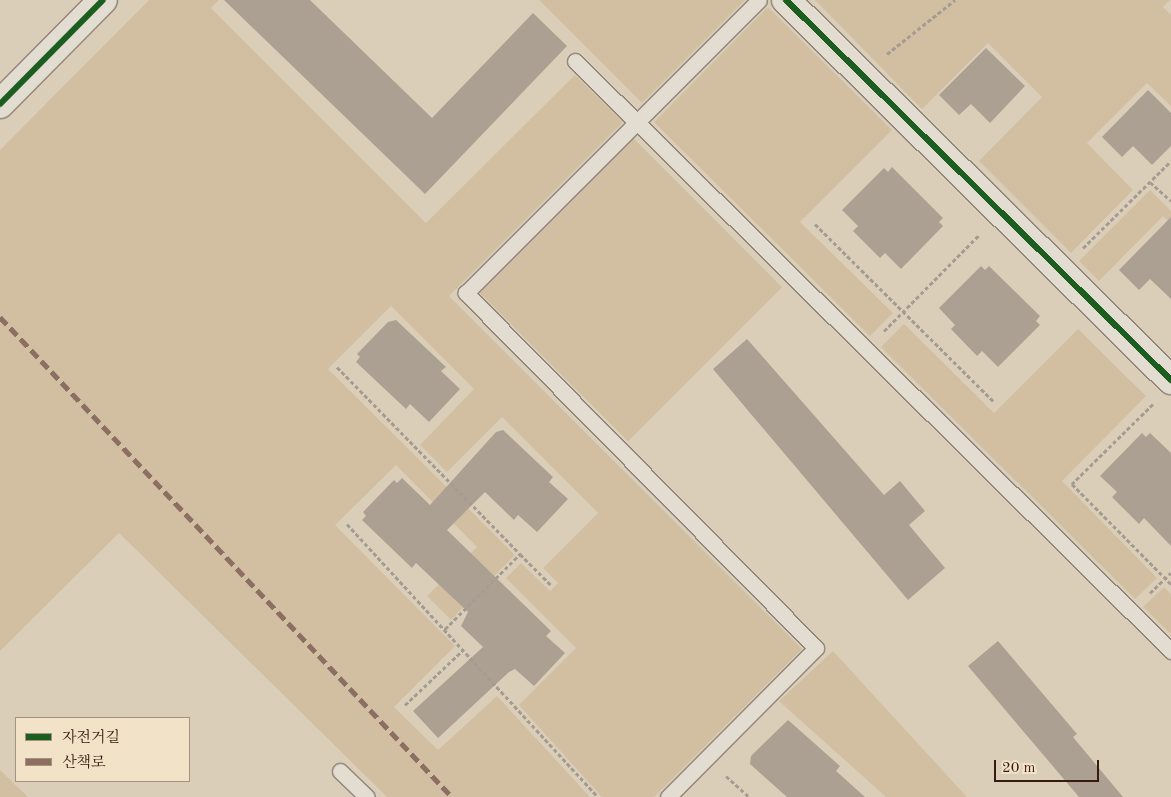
<!DOCTYPE html>
<html>
<head>
<meta charset="utf-8">
<style>
	body { margin:0 }
	#map { position:relative; width:1171px; height:797px; overflow:hidden; background:#dbceb9; font-family:"Old Standard TT","Noto Serif KR",serif }
	div>[style] { position:absolute }
	.green>* { inset:0; background:#d2bfa2; transform-origin:0 0 }
	.building>* { inset:0; background:#aba091 }
	.path>* { height:3px; margin-top:-1.5px; transform-origin:0; background:repeating-linear-gradient(90deg,#a49b92 0 4px,transparent 0 6.5px) }
	.roads { filter:drop-shadow(1px 0 #918679) drop-shadow(-1px 0 #918679) drop-shadow(0 1px #918679) drop-shadow(0 -1px #918679) }
	.lane>* { height:15px; margin:-7.5px; padding:0 7.5px; transform-origin:7.5px; border-radius:7.5px; background:#e3dcd1 }
	.street>* { height:28px; margin:-14px; padding:0 14px; transform-origin:14px; border-radius:14px; background:#e3dcd1 }
	.secondary>* { height:28px; margin:-14px; padding:0 14px; transform-origin:14px; border-radius:14px; background:#e3dcd1 }
	.quiet>* { height:5px; margin-top:-2.5px; transform-origin:0; background:repeating-linear-gradient(90deg,#8d6e63 0 10px,transparent 0 15px) }
	.cycleway>* { height:6px; margin:-3px; padding:0 3px; transform-origin:3px; border-radius:3px; background:#1b5e20 }
	span { translate:-50% -50%; white-space:nowrap; text-align:center; line-height:1.15; -webkit-text-stroke:4px #f1e2c8; paint-order:stroke }
	.legend { position:absolute; left:15px; top:717px; width:175px; height:65px; box-sizing:border-box; background:#f1e2c8; border:1px solid #a7927e; margin:0; padding:6px 9px; list-style:none; font-size:15px; color:#381b0e }
	.legend li { display:flex; align-items:center; gap:10px; height:25px }
	.legend b { width:25px; border:1px solid #a7927e }
	.scale { position:absolute; left:994px; top:760px; width:105px; height:22px; box-sizing:border-box; border:2px solid #381b0e; border-top:0; padding-left:6px; font-size:15px; line-height:18px; white-space:nowrap; color:#381b0e; -webkit-text-stroke:4px #f1e2c8; paint-order:stroke }
</style>
</head>
<body>
<div id="map">
	<div class="green">
		<div style="clip-path:polygon(149px 0,219px 0,211px 8px,426px 223px,575px 75px,623px 122px,449px 296px,802px 649px,654px 797px,602px 797px,519px 705px,576px 648px,506px 578px,521px 563px,550px 591px,558px 583px,543px 568px,598px 513px,502px 417px,447px 472px,420px 445px,474px 389px,391px 306px,328px 369px,515px 555px,451px 620px,427px 596px,477px 547px,396px 465px,335px 525px,455px 646px,394px 707px,438px 750px,497px 696px,590px 797px,387px 797px,119px 533px,0 651px,0 150px)"></div>
		<div style="clip-path:polygon(539px 0,745px 0,642px 103px)"></div>
		<div style="clip-path:polygon(815px 0,1170px 0,1163px 7px,1171px 15px,1171px 106px,1147px 83px,1087px 143px,1133px 190px,1071px 253px,979px 161px,1042px 97px,988px 43px,922px 109px)"></div>
		<div style="clip-path:polygon(768px 7px,892px 130px,800px 222px,893px 313px,870px 336px,654px 122px)"></div>
		<div style="left:633px;top:138px;width:211px;height:218px;rotate:45deg"></div>
		<div style="clip-path:polygon(1150px 190px,1171px 211px,1171px 224px,1163px 216px,1099px 281px,1079px 261px)"></div>
		<div style="clip-path:polygon(904px 324px,994px 413px,1078px 329px,1146px 396px,1062px 481px,1157px 578px,1135px 599px,881px 347px)"></div>
		<div style="clip-path:polygon(1164px 587px,1171px 594px,1171px 634px,1143px 607px)"></div>
		<div style="clip-path:polygon(833px 651px,967px 797px,886px 797px,779px 701px)"></div>
		<div style="clip-path:polygon(0 770px,28px 797px,0 797px)"></div>
	</div>
	<div class="building">
		<div style="clip-path:polygon(224px 0,310px 0,432px 118px,533px 13px,567px 46px,425px 194px)"></div>
		<div style="clip-path:polygon(986px 48px,1025px 86px,990px 123px,971px 104px,959px 115px,939px 95px)"></div>
		<div style="clip-path:polygon(1148px 90px,1171px 113px,1171px 146px,1152px 165px,1133px 146px,1122px 157px,1102px 137px)"></div>
		<div style="clip-path:polygon(892px 167px,943px 218px,939px 222px,943px 226px,901px 269px,885px 253px,880px 258px,853px 231px,858px 226px,842px 210px,884px 168px,888px 172px)"></div>
		<div style="clip-path:polygon(1171px 217px,1171px 299px,1150px 279px,1139px 290px,1119px 270px)"></div>
		<div style="clip-path:polygon(981px 266px,985px 270px,989px 266px,1040px 316px,1036px 321px,1040px 325px,998px 367px,982px 351px,977px 356px,951px 329px,955px 325px,939px 308px)"></div>
		<div style="clip-path:polygon(396px 320px,446px 367px,441px 371px,460px 389px,429px 422px,410px 404px,406px 409px,356px 362px,360px 357px,357px 354px,388px 322px)"></div>
		<div style="clip-path:polygon(747px 339px,884px 495px,900px 481px,925px 511px,909px 525px,945px 568px,908px 600px,713px 369px)"></div>
		<div style="clip-path:polygon(503px 430px,553px 477px,549px 482px,568px 499px,537px 532px,518px 515px,514px 520px,485px 492px,447px 530px,551px 631px,546px 636px,565px 653px,534px 686px,515px 669px,509px 672px,438px 738px,413px 711px,483px 647px,461px 626px,468px 612px,416px 563px,412px 568px,362px 520px,366px 516px,363px 512px,394px 480px,397px 483px,402px 478px,430px 505px,496px 432px)"></div>
		<div style="clip-path:polygon(1142px 433px,1146px 437px,1150px 433px,1171px 453px,1171px 546px,1144px 518px,1139px 524px,1112px 497px,1117px 492px,1100px 476px)"></div>
		<div style="clip-path:polygon(998px 641px,1077px 734px,1073px 737px,1123px 797px,1079px 797px,968px 666px)"></div>
		<div style="clip-path:polygon(788px 720px,840px 766px,836px 771px,865px 797px,787px 797px,750px 764px,751px 756px)"></div>
	</div>
	<div class="path">
		<div style="left:887px;top:54px;width:87px;rotate:-38.5deg"></div>
		<div style="left:1150px;top:182px;width:28px;rotate:42deg"></div>
		<div style="left:815px;top:224px;width:252px;rotate:44.8deg"></div>
		<div style="left:1083px;top:248px;width:124px;rotate:-44.7deg"></div>
		<div style="left:884px;top:331px;width:136px;rotate:-45.3deg"></div>
		<div style="left:337px;top:367px;width:262px;rotate:45.6deg"></div>
		<div style="left:1153px;top:404px;width:114px;rotate:135.4deg"></div>
		<div style="left:1072px;top:484px;width:141px;rotate:45.3deg"></div>
		<div style="left:347px;top:524px;width:371px;rotate:47.4deg"></div>
		<div style="left:1150px;top:593px;width:29px;rotate:-44deg"></div>
		<div style="left:445px;top:629px;width:106px;rotate:-45deg"></div>
		<div style="left:520px;top:554px;width:45px;rotate:45deg"></div>
		<div style="left:405px;top:705px;width:81px;rotate:-43.5deg"></div>
		<div style="left:726px;top:776px;width:31px;rotate:42deg"></div>
	</div>
	<div class="roads">
		<div class="lane">
			<div style="left:575px;top:61px;width:839px;rotate:44.71deg"></div>
			<div style="left:340px;top:771px;width:37px;rotate:44deg"></div>
			<div style="left:668px;top:797px;width:210px;rotate:-45.2deg"></div>
			<div style="left:816px;top:648px;width:499px;rotate:-134.6deg"></div>
			<div style="left:466px;top:293px;width:414px;rotate:-45deg"></div>
		</div>
		<div class="street">
			<div style="left:786px;top:0;width:541px;rotate:44.63deg"></div>
		</div>
		<div class="secondary">
			<div style="left:0;top:104px;width:146px;rotate:-45.3deg"></div>
		</div>
	</div>
	<div class="quiet">
		<div style="left:0;top:317px;width:659px;rotate:46.72deg"></div>
	</div>
	<div class="cycleway">
		<div style="left:786px;top:0;width:541px;rotate:44.63deg"></div>
		<div style="left:0;top:104px;width:146px;rotate:-45.3deg"></div>
	</div>
	<ul class="legend">
	<li><b style="height:6px;background:#1b5e20"></b>자전거길</li>
	<li><b style="height:6px;background:#8d6e63"></b>산책로</li>
	</ul>
	<div class="scale">20 m</div>
</div>
</body>
</html>
